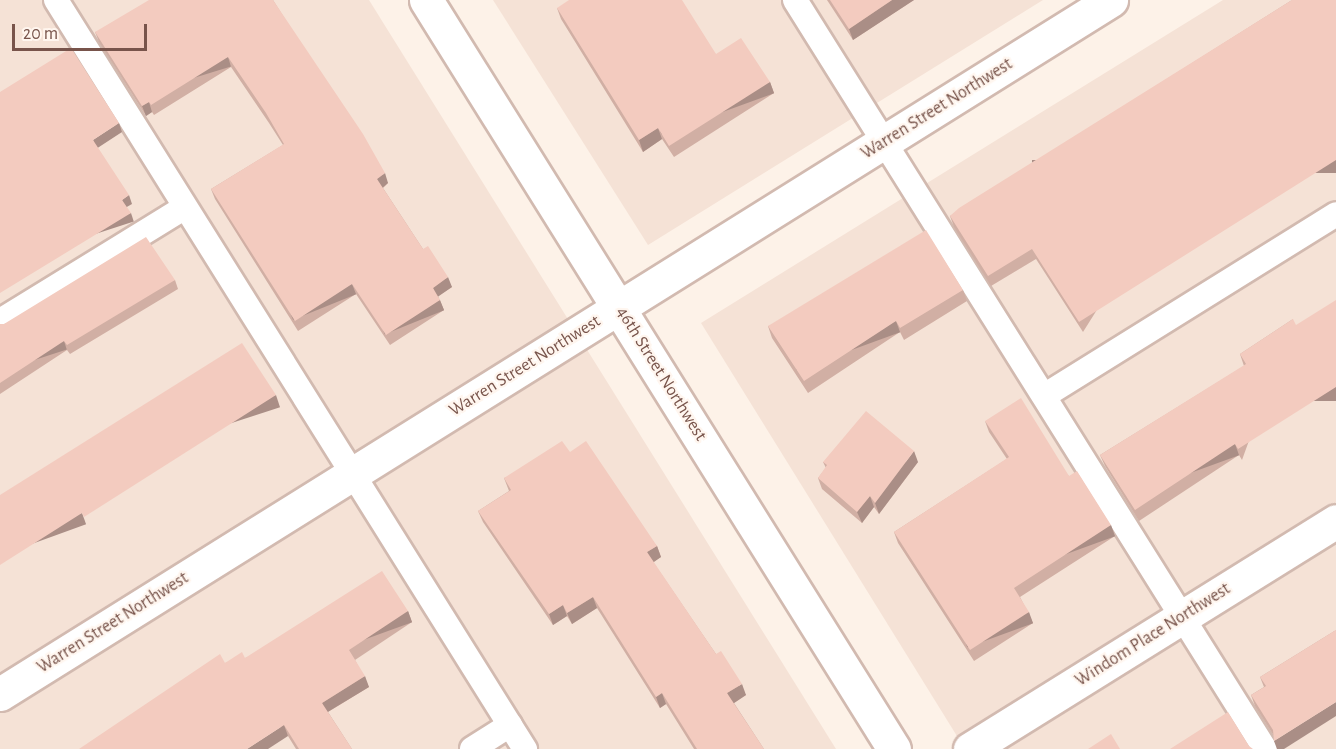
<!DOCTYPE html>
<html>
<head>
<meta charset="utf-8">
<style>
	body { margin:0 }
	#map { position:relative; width:1336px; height:749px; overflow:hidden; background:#fdf2e8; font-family:"Alegreya Sans",sans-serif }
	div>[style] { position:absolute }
	.residential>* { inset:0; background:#f5e2d6 }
	.roads { filter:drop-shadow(2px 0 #d2bab0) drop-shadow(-2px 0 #d2bab0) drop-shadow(0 2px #d2bab0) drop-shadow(0 -2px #d2bab0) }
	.service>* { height:24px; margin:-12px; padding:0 12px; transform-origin:12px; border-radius:12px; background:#fff }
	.minor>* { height:33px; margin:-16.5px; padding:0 16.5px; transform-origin:16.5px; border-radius:16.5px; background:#fff }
	.tertiary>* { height:33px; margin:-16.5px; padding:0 16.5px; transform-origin:16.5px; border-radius:16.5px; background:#fff }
	.wall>* { inset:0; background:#d1afa4 }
	.shaded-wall>* { inset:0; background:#aa8e86; transform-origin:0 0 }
	.building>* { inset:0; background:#f3cbbf }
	span { translate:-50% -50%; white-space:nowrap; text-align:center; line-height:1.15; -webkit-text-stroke:4.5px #fff6ef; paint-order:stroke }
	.street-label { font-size:18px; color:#78544b }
	.scale { position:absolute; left:12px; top:24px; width:135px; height:27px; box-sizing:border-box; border:3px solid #78544b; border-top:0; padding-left:8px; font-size:18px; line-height:21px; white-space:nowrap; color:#78544b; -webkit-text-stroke:4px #fff6ef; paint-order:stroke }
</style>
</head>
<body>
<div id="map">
	<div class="residential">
		<div style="clip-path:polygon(0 0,369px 0,836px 749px,0 749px)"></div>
		<div style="clip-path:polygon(493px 0,1043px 0,648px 245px)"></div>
		<div style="clip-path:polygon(1223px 0,1336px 0,1336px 749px,965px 749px,701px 323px)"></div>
	</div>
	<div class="roads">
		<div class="service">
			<div style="left:56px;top:0;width:884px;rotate:57.95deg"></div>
			<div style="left:795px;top:0;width:884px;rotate:57.89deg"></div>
			<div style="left:0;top:321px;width:217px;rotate:-31.6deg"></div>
			<div style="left:1044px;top:396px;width:344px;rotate:-31.9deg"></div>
			<div style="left:472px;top:749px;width:45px;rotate:-32.3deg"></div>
		</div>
		<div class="minor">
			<div style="left:0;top:694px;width:1310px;rotate:-31.99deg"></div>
			<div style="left:970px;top:749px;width:431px;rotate:-31.9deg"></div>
		</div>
		<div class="tertiary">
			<div style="left:426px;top:0;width:883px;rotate:58deg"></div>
		</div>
	</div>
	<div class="wall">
		<div style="clip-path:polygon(273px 0,388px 183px,383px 188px,423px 249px,452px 287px,438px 296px,444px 310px,390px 345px,356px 294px,298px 331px,215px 199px,211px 189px,283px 145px,269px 123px,231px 67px,154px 115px,152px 112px,146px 116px,99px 42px,95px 32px)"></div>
		<div style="clip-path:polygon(827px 0,914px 0,853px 40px)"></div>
		<div style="clip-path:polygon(1292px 0,1083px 332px,1036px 259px,991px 286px,954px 227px,950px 216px)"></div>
		<div style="clip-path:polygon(557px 8px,716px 54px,770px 82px,774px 93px,674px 157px,662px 139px,643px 152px,561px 19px)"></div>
		<div style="clip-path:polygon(175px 280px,178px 289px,70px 354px,67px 350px,0 394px,0 324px,4px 324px)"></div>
		<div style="clip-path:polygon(963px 290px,967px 301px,904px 340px,900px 332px,808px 393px,772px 338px,768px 326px)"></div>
		<div style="clip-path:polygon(1293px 319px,1242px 460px,1239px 455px,1139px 521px,1105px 466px,1100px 455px,1244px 366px,1240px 354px)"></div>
		<div style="clip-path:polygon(985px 421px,1069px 476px,1115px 536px,1020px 597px,1033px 623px,974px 661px,898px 543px,894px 532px,1007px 459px,989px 432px)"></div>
		<div style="clip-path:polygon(570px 452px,657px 546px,661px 557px,653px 562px,716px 654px,746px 695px,734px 703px,764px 749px,694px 749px,666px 704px,660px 708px,597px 608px,572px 624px,567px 616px,553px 625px,483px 522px,478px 511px,509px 491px,504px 478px)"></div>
		<div style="clip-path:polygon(823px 462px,918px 462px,879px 514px,874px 507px,862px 523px,822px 489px,818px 478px,826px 468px)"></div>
		<div style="clip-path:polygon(408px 611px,412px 622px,355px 660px,369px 687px,328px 712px,352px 749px,296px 749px,288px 736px,225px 663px,245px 658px)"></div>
		<div style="clip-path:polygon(1336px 630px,1274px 736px,1255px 706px,1251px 695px,1264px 687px,1260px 677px)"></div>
	</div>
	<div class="shaded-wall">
		<div style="clip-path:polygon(892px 0,914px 0,853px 40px,849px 29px)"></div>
		<div style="left:228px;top:57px;width:10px;height:91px;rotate:73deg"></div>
		<div style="left:770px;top:82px;width:12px;height:120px;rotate:70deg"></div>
		<div style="clip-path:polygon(149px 102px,152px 112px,146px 116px,142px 106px)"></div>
		<div style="clip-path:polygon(119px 123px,122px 132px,96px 149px,93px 140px)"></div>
		<div style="clip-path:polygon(658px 128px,662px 139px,643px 152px,639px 140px)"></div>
		<div style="left:1336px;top:160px;width:13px;height:304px;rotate:90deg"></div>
		<div style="clip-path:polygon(385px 173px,388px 183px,381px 189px,377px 179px)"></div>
		<div style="clip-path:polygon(129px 195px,132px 204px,125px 208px,122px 200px)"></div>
		<div style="left:131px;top:213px;width:9px;height:153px;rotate:72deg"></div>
		<div style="clip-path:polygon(448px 277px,452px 287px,436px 298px,433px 288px)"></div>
		<div style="left:352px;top:284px;width:11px;height:68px;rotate:68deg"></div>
		<div style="left:440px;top:300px;width:11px;height:64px;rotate:68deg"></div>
		<div style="left:896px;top:321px;width:12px;height:110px;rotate:70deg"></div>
		<div style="left:64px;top:341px;width:9px;height:77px;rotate:72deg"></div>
		<div style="left:1336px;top:387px;width:14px;height:116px;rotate:90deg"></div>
		<div style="left:276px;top:395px;width:13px;height:227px;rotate:72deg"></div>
		<div style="left:1235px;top:444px;width:12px;height:120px;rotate:70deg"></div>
		<div style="clip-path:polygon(914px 451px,918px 462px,879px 514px,875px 503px)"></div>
		<div style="clip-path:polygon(870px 496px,874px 507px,862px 523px,857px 512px)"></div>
		<div style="left:82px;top:513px;width:12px;height:97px;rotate:70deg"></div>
		<div style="left:1111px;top:525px;width:12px;height:116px;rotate:70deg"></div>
		<div style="clip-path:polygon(657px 546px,661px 557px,651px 564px,647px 552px)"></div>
		<div style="clip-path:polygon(593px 597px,597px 608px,572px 624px,567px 613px)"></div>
		<div style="clip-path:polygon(563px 605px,567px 616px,553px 625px,549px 614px)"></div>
		<div style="left:408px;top:611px;width:12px;height:71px;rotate:70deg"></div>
		<div style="left:1029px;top:612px;width:12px;height:70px;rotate:70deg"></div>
		<div style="clip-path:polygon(365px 676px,369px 687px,326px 713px,322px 703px)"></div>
		<div style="clip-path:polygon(742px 684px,746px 695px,731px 705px,727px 693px)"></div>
		<div style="clip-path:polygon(662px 693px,666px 704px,660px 708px,656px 697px)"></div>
		<div style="clip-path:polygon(1336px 702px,1336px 716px,1284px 749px,1277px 749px,1274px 741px)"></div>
		<div style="clip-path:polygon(284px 725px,288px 736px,268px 749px,247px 749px)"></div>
	</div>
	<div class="building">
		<div style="clip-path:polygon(149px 0,273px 0,363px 134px,385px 173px,377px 179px,423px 249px,428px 246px,448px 277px,433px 288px,440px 300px,386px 335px,352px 284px,295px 321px,211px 189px,284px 144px,266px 113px,228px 57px,151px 105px,149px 102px,142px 106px,95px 32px)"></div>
		<div style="clip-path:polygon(569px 0,682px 0,716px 54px,741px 38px,770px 82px,669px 146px,658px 128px,639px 140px,557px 8px)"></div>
		<div style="clip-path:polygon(830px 0,892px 0,849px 29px)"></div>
		<div style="clip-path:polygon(1292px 0,1336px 0,1336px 160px,1079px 322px,1032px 249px,988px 276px,950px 216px,959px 208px)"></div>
		<div style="clip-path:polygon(71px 48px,119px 123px,93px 140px,129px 195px,122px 200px,131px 213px,0 293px,0 92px)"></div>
		<div style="clip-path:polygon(926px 230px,963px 290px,900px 328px,896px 321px,804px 381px,768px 326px)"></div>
		<div style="clip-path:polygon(146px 237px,175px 280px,67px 345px,64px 341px,0 383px,0 324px,4px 324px)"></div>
		<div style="clip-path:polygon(1336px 300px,1336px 387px,1238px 449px,1235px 444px,1135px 510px,1100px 455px,1246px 364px,1240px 354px,1293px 319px,1296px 325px)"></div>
		<div style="clip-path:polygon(242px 343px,276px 395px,84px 517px,82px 513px,0 565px,0 495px)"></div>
		<div style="clip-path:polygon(1021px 398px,1069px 476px,1077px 471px,1111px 525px,1014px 588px,1029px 612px,970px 650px,894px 532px,1009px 457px,985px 421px)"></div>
		<div style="clip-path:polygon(866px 411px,914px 451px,875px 503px,870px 496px,857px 512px,818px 478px,827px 465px,823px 462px)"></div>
		<div style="clip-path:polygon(562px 441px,570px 452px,586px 441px,657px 546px,647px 552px,716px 654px,721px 651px,742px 684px,727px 693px,764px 749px,697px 749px,662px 693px,656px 697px,593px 597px,567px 613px,563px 605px,549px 614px,478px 511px,511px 490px,504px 478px)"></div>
		<div style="clip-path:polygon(382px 571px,408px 611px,349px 650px,365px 676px,322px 703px,352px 749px,299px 749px,284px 725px,247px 749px,79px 749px,220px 654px,225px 663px,242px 652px,245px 658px)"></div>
		<div style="clip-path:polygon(1336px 630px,1336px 702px,1274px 741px,1273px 730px,1251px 695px,1266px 686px,1260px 677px)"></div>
		<div style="clip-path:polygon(1228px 712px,1249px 746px,1253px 749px,1170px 749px)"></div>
		<div style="clip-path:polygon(1111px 734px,1120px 749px,1088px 749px)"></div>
	</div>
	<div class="street-label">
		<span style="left:937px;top:109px;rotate:-32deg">Warren Street Northwest</span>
		<span style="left:525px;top:366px;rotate:-32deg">Warren Street Northwest</span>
		<span style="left:661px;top:374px;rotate:58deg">46th Street Northwest</span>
		<span style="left:113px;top:623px;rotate:-32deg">Warren Street Northwest</span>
		<span style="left:1153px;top:635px;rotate:-32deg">Windom Place Northwest</span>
	</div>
	<div class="scale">20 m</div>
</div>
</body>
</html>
